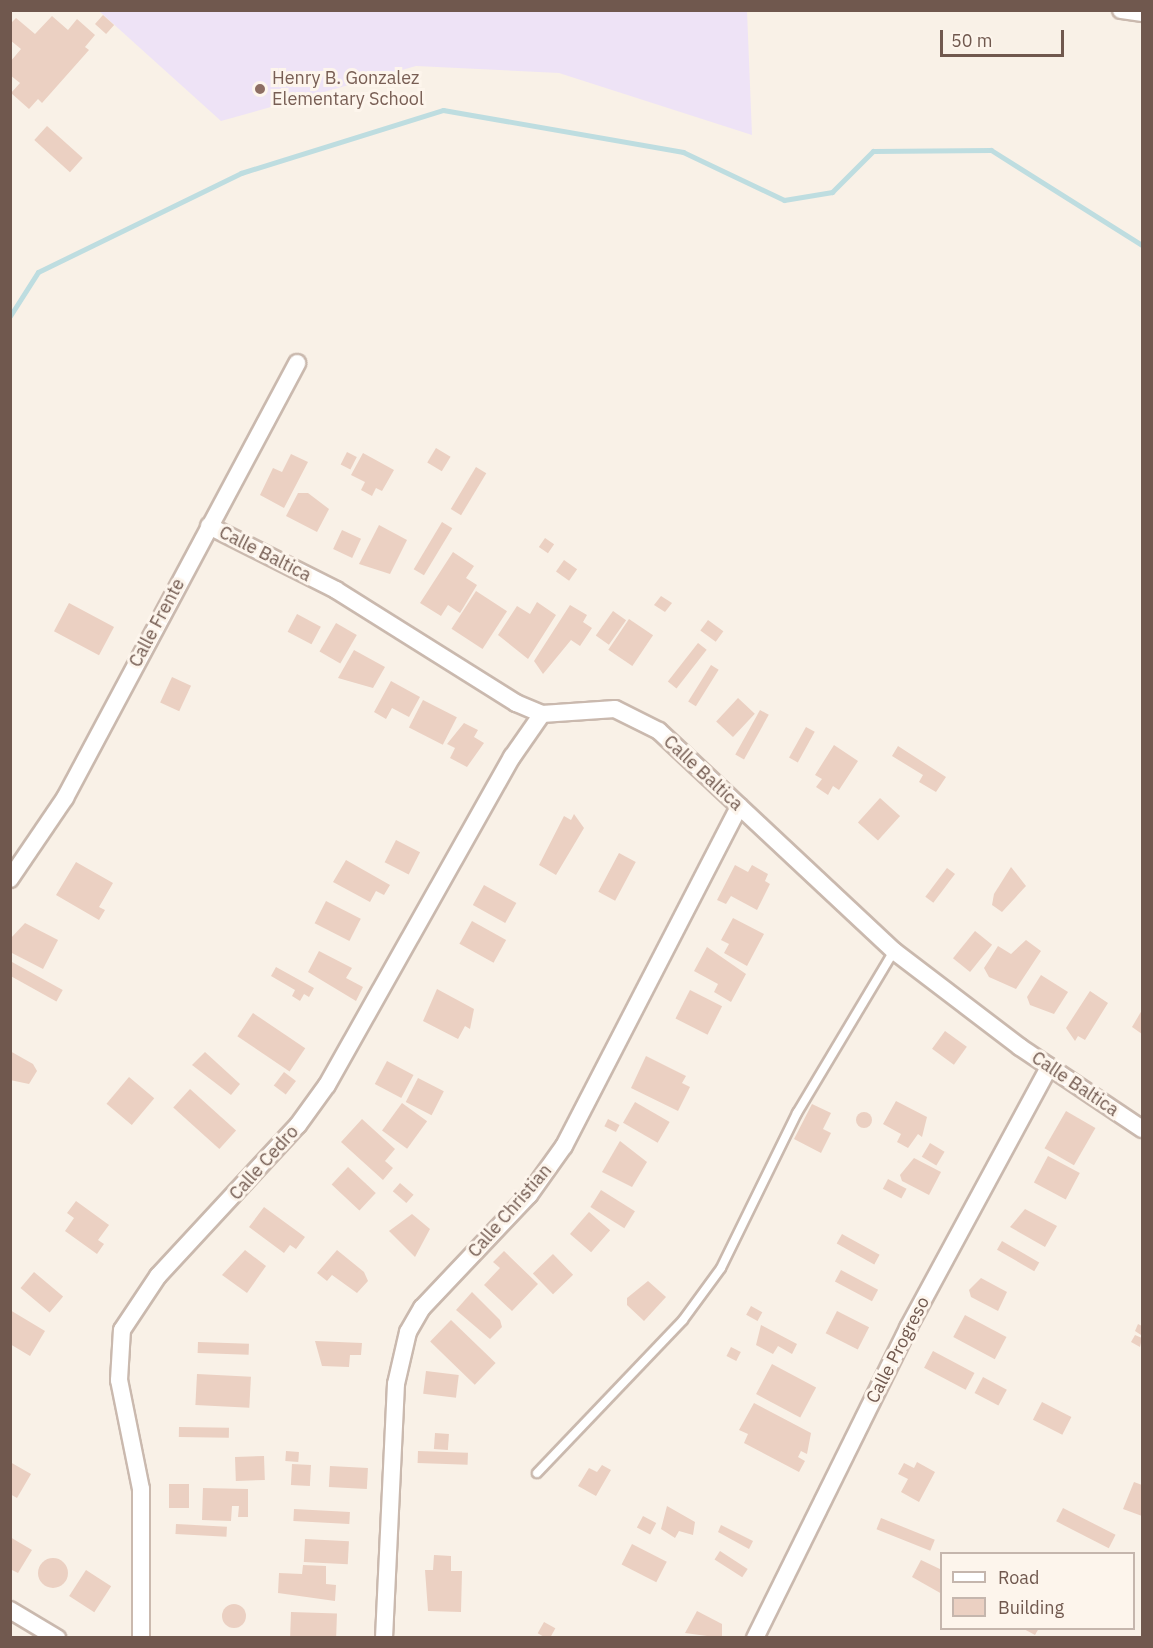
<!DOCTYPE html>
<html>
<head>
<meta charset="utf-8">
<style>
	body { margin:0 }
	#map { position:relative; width:1153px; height:1648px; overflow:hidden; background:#f9f1e7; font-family:"IBM Plex Sans",sans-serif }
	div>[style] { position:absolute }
	.education>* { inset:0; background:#eee3f6 }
	.stream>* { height:5px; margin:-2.5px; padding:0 2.5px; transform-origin:2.5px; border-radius:2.5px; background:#bedde0 }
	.building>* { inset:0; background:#ebd0c2; transform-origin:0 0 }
	.round { border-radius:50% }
	.roads { filter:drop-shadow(2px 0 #cab9ae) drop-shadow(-2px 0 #cab9ae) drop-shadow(0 2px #cab9ae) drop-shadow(0 -2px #cab9ae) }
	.service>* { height:8px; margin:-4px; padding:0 4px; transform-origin:4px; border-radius:4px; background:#fff }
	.minor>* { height:16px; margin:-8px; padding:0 8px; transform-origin:8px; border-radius:8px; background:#fff }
	.dots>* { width:16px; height:16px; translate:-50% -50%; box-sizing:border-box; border:3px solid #fdf5ec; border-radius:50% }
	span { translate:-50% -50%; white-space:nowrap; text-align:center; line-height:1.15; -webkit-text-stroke:6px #fdf5ec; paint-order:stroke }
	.education-label { font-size:18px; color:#785e54 }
	.left { translate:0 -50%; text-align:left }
	.street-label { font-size:18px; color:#70584e }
	.frame { position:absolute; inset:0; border:12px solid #70584e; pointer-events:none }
	.legend { position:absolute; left:940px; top:1552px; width:195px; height:78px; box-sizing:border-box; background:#fdf5ec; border:2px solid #c5b6ad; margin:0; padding:8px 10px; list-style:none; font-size:18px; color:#70584e }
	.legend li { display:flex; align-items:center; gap:12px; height:30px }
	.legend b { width:30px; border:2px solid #c5b6ad }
	.scale { position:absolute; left:940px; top:30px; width:124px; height:27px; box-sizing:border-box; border:3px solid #70584e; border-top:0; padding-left:8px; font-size:18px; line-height:21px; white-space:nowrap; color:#70584e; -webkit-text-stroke:4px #fdf5ec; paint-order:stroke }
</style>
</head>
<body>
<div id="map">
	<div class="education">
		<div style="clip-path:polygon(99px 11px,747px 11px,752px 135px,559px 73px,416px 66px,221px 121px)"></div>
	</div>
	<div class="stream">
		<div style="left:10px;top:316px;width:52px;rotate:-57.5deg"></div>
		<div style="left:38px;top:272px;width:226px;rotate:-26deg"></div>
		<div style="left:241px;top:173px;width:212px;rotate:-17.3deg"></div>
		<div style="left:443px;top:110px;width:244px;rotate:9.9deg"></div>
		<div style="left:683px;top:152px;width:112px;rotate:25.4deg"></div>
		<div style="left:784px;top:200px;width:49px;rotate:-9.5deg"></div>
		<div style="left:832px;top:192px;width:58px;rotate:-45deg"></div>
		<div style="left:873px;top:151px;width:118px;rotate:-0.5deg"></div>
		<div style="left:991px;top:150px;width:178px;rotate:32.2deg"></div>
	</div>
	<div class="building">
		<div style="left:103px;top:15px;width:15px;height:12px;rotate:42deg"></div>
		<div style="clip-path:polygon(52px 16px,68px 30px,77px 19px,95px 35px,85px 47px,89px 50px,42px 103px,38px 99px,29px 109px,11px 93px,20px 83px,10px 75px,10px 62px,21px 49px,10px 40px,10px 24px,16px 18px,35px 34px)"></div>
		<div style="left:47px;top:126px;width:48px;height:19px;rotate:42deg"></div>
		<div style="left:436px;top:448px;width:17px;height:17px;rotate:31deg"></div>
		<div style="left:347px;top:452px;width:11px;height:14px;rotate:27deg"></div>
		<div style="clip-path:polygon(363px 453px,394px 470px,382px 491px,376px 488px,372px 496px,361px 490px,365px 482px,351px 475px)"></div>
		<div style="clip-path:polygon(291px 454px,308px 462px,284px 508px,260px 495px,273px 468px,282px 472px)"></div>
		<div style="left:476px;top:467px;width:12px;height:49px;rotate:31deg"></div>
		<div style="clip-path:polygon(298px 493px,308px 493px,329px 509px,317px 532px,286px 516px)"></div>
		<div style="left:442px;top:522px;width:12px;height:55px;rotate:31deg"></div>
		<div style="clip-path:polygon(379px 525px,407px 540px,390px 574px,359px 564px)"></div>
		<div style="left:342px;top:530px;width:21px;height:21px;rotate:25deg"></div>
		<div style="left:545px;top:538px;width:11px;height:11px;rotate:34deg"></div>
		<div style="clip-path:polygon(453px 552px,474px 566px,466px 578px,477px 585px,460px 613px,448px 605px,441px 616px,420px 603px)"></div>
		<div style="left:564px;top:560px;width:16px;height:14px;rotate:35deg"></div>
		<div style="left:476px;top:591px;width:37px;height:45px;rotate:33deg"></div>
		<div style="clip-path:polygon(661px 596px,672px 603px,665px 612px,654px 605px)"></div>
		<div style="clip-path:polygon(537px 602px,556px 615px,528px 659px,498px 635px,517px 606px,530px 614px)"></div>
		<div style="left:69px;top:603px;width:51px;height:32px;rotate:28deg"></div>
		<div style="clip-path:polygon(570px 605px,587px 615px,583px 622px,592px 628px,580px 646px,571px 640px,543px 674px,534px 661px)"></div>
		<div style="left:613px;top:611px;width:16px;height:30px;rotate:35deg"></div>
		<div style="left:297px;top:614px;width:27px;height:20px;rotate:28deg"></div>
		<div style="left:629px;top:619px;width:29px;height:37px;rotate:34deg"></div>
		<div style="left:708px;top:620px;width:19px;height:13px;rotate:36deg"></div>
		<div style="left:336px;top:623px;width:24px;height:33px;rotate:30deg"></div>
		<div style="left:698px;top:643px;width:11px;height:49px;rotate:38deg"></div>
		<div style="clip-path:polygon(354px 650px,385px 667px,373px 688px,338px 678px)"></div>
		<div style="left:711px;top:665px;width:9px;height:43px;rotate:32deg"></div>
		<div style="left:172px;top:677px;width:21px;height:28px;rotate:25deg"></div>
		<div style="clip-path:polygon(391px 681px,420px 697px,409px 717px,392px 708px,386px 719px,374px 712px)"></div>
		<div style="left:738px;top:698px;width:23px;height:32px;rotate:43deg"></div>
		<div style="left:423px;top:700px;width:38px;height:31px;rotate:27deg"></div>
		<div style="left:760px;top:710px;width:10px;height:51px;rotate:29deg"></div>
		<div style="clip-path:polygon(464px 723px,478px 730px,474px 737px,484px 743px,467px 767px,450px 758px,455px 748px,447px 744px)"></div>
		<div style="left:806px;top:727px;width:10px;height:35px;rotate:29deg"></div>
		<div style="clip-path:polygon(834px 745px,858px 761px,839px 790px,833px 786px,828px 795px,816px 787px,822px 779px,815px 775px)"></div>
		<div style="clip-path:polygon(898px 746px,946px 777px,936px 792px,919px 782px,923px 775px,892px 756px)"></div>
		<div style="left:880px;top:798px;width:27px;height:33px;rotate:42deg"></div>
		<div style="clip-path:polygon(574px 814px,584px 828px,556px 875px,539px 865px,564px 816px,571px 820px)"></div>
		<div style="left:396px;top:840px;width:27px;height:25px;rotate:27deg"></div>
		<div style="left:619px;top:853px;width:19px;height:44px;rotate:28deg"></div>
		<div style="clip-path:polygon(346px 860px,390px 885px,384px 895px,376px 891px,370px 902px,333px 882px)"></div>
		<div style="clip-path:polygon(76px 862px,113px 883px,99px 907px,105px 910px,99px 920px,56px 895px)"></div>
		<div style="clip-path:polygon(735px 865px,748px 872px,752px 865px,768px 874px,765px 881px,770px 884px,757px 910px,731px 896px,726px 904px,717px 900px)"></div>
		<div style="clip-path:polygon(1011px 867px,1026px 886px,1002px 912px,992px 905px,994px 894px)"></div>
		<div style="left:947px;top:868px;width:10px;height:36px;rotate:37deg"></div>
		<div style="left:484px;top:885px;width:37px;height:23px;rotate:29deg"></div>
		<div style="left:326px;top:901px;width:39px;height:25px;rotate:27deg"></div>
		<div style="clip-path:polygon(733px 918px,764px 934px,747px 966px,724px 953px,729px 944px,721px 940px)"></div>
		<div style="left:472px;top:921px;width:39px;height:26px;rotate:29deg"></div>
		<div style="clip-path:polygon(25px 923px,58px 940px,43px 969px,10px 952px,10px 939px)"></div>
		<div style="left:975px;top:931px;width:22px;height:35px;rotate:39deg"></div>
		<div style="clip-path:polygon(1026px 940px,1041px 951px,1016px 989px,989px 977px,984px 968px,998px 946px,1011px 954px)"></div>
		<div style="clip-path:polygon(707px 947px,746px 974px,731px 1002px,714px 992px,718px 984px,694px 971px)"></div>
		<div style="clip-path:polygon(319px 951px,352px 968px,346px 978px,363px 987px,356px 1001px,308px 972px)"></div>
		<div style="left:12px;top:962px;width:58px;height:13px;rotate:29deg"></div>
		<div style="clip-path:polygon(276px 967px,314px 988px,309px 997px,304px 994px,300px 1001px,292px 996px,295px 990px,271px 976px)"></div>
		<div style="clip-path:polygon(1041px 975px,1068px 992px,1054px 1014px,1030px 1005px,1027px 997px)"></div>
		<div style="clip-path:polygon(437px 989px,474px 1009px,470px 1029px,465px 1026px,458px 1039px,423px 1021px)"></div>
		<div style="left:690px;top:990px;width:36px;height:32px;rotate:27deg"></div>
		<div style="clip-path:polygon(1090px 991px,1108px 1003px,1085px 1040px,1078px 1036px,1075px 1041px,1066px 1028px)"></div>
		<div style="clip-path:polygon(1142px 1010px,1142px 1034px,1132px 1027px)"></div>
		<div style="left:253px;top:1013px;width:63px;height:28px;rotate:34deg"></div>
		<div style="left:945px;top:1031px;width:27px;height:22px;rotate:36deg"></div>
		<div style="clip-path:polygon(10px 1051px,33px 1064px,37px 1071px,29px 1084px,10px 1080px)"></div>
		<div style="clip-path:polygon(205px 1052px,240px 1084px,231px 1095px,192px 1065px)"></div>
		<div style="clip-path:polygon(646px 1056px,686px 1076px,682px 1083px,690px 1087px,678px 1111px,631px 1088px)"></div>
		<div style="left:387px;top:1061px;width:30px;height:26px;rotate:28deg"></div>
		<div style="left:284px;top:1072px;width:15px;height:17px;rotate:37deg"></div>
		<div style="left:129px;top:1077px;width:33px;height:35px;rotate:40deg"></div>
		<div style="left:418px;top:1078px;width:29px;height:27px;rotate:27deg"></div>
		<div style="left:190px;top:1089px;width:62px;height:25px;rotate:42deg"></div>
		<div style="clip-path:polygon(896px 1101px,927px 1117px,922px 1137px,918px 1134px,908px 1148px,897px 1142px,901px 1134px,883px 1124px)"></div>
		<div style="left:635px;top:1102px;width:40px;height:24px;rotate:30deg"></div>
		<div style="left:402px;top:1103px;width:31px;height:34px;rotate:36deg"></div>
		<div style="clip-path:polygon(812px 1104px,831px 1113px,823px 1129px,831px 1133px,821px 1153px,794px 1139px)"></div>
		<div style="left:1066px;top:1111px;width:34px;height:43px;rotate:30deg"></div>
		<div class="round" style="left:856px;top:1112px;width:16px;height:16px"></div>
		<div style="clip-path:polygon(362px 1119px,395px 1149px,385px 1161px,393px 1168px,383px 1180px,341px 1142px)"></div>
		<div style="left:608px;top:1119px;width:13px;height:8px;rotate:27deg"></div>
		<div style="clip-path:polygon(620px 1141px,647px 1162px,632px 1187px,602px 1172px)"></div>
		<div style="left:930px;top:1143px;width:17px;height:16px;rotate:31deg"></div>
		<div style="left:1048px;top:1156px;width:36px;height:30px;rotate:28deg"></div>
		<div style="clip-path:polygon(914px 1158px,941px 1172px,929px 1195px,902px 1181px,900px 1175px)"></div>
		<div style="left:348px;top:1167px;width:38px;height:24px;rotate:43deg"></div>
		<div style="left:888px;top:1179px;width:21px;height:11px;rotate:28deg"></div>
		<div style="left:400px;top:1183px;width:18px;height:11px;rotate:41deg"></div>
		<div style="left:601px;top:1190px;width:40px;height:20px;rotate:32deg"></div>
		<div style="clip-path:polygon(76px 1201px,109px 1225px,98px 1240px,104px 1244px,97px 1254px,65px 1231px,74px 1218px,67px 1213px)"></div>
		<div style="clip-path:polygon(264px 1207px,305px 1237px,296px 1249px,290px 1245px,284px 1253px,249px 1227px)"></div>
		<div style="clip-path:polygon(1025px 1209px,1057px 1226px,1045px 1247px,1010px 1227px)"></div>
		<div style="left:589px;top:1212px;width:28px;height:29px;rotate:41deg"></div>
		<div style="clip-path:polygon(412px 1214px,430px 1229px,415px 1257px,389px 1231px)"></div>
		<div style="left:842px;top:1234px;width:43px;height:11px;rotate:29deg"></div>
		<div style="left:1002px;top:1241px;width:43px;height:10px;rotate:30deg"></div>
		<div style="clip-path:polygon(245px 1250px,266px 1266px,247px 1293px,222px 1275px)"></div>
		<div style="clip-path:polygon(337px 1250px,364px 1272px,368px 1281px,357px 1293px,332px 1275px,327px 1281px,317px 1273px)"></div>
		<div style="clip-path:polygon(504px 1251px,538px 1284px,512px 1311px,484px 1285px,500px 1268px,493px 1262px)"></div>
		<div style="left:553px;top:1254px;width:29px;height:28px;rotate:46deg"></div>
		<div style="left:841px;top:1270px;width:42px;height:13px;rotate:28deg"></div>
		<div style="left:34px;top:1272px;width:38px;height:21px;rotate:40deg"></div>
		<div style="clip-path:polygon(981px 1278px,1007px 1292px,998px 1311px,971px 1297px,969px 1290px)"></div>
		<div style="clip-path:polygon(648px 1281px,666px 1297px,644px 1321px,627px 1305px,627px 1298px)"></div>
		<div style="clip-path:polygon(472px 1292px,500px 1320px,502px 1327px,490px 1339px,456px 1310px)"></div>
		<div style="left:751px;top:1306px;width:13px;height:10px;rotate:29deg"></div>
		<div style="clip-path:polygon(10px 1310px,45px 1331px,30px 1356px,10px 1344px)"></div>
		<div style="left:837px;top:1311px;width:36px;height:25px;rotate:27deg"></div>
		<div style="left:965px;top:1315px;width:47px;height:25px;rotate:28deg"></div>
		<div style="left:451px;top:1320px;width:62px;height:30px;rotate:44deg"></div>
		<div style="clip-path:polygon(1138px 1324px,1142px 1326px,1141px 1335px,1135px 1331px)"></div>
		<div style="clip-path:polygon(761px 1325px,797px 1344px,792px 1354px,778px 1346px,773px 1354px,756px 1345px)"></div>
		<div style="clip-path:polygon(1135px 1335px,1142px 1338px,1140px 1347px,1131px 1342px)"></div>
		<div style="clip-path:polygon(315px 1341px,362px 1343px,361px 1355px,350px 1355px,349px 1367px,322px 1366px)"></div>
		<div style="left:198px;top:1342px;width:51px;height:11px;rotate:2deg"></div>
		<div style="left:731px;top:1347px;width:11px;height:10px;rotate:27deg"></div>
		<div style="left:933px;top:1351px;width:47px;height:19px;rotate:28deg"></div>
		<div style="left:772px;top:1364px;width:50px;height:34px;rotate:28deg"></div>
		<div style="left:426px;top:1371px;width:33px;height:23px;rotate:7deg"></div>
		<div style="left:197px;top:1374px;width:54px;height:31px;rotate:3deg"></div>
		<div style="left:983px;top:1377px;width:27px;height:18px;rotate:28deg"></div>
		<div style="left:1042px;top:1402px;width:33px;height:20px;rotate:27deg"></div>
		<div style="clip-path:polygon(754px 1403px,811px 1433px,807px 1454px,801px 1451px,798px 1457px,805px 1461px,799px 1472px,744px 1443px,748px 1434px,739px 1430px)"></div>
		<div style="left:179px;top:1427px;width:50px;height:10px;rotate:1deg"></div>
		<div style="left:435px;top:1433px;width:14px;height:16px;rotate:4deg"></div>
		<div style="left:286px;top:1451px;width:13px;height:10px;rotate:4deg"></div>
		<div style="left:418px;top:1451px;width:50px;height:12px;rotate:2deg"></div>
		<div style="left:264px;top:1456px;width:24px;height:29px;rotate:88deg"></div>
		<div style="clip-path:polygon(10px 1462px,31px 1474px,17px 1498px,10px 1494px)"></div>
		<div style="clip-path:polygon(917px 1462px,935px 1472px,919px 1502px,901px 1492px,908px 1479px,898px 1474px,904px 1463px,914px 1468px)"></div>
		<div style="left:292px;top:1464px;width:19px;height:21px;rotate:3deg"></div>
		<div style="clip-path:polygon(602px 1465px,611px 1470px,596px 1496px,578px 1486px,589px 1468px,597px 1472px)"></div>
		<div style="left:330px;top:1466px;width:38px;height:21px;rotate:3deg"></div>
		<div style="clip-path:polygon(1134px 1482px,1142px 1485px,1142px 1516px,1123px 1509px)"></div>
		<div style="left:169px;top:1484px;width:20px;height:24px"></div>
		<div style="clip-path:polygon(203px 1488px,248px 1489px,248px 1517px,238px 1517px,239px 1506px,232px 1506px,231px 1521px,202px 1520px)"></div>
		<div style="clip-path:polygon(667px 1506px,695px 1522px,693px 1535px,679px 1531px,675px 1538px,661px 1529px)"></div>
		<div style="left:1063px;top:1508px;width:59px;height:15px;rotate:27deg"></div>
		<div style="left:294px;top:1509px;width:56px;height:12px;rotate:3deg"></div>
		<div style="left:643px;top:1516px;width:15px;height:13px;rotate:28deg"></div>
		<div style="left:881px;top:1518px;width:58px;height:12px;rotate:22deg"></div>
		<div style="left:176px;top:1524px;width:51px;height:10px;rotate:3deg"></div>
		<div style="clip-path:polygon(721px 1525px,753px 1541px,749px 1549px,718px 1532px)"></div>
		<div style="clip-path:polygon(10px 1537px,32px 1550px,18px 1573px,10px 1569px)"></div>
		<div style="left:305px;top:1539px;width:44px;height:23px;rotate:3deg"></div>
		<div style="left:632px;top:1544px;width:39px;height:23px;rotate:27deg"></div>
		<div style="left:720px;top:1551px;width:33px;height:10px;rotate:33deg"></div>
		<div style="clip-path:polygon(434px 1555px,451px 1556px,451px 1571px,462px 1571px,461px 1612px,428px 1611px,425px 1570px,433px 1570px)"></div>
		<div class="round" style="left:38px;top:1558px;width:30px;height:30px"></div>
		<div style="clip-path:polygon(921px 1560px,942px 1570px,942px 1594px,912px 1577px)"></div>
		<div style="clip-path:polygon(303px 1565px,326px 1566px,326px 1584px,336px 1585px,335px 1601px,278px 1593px,279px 1573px,302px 1574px)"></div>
		<div style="left:86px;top:1570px;width:30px;height:31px;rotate:33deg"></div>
		<div class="round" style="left:222px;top:1604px;width:24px;height:24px"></div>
		<div style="clip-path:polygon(697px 1611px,722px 1624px,722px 1638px,685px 1633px)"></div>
		<div style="left:291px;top:1612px;width:46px;height:24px;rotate:2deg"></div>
		<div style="left:544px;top:1622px;width:13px;height:13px;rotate:29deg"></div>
		<div style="clip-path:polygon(1022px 1628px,1039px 1628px,1035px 1635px)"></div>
	</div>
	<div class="roads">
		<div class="service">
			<div style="left:537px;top:1473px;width:211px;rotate:-46.3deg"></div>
			<div style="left:683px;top:1320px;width:64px;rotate:-53.8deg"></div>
			<div style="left:721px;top:1268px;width:173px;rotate:-63.9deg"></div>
			<div style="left:797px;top:1113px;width:189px;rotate:-59.1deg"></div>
		</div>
		<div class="minor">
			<div style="left:1121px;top:10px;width:21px;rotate:8deg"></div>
			<div style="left:209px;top:526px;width:142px;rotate:26.7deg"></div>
			<div style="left:336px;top:590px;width:213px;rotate:32.1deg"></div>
			<div style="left:516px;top:703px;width:28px;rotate:23deg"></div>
			<div style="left:542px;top:714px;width:73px;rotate:-3.9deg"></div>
			<div style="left:615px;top:709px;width:49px;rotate:26.6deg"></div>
			<div style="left:659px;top:731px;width:322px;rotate:43.1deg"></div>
			<div style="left:894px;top:951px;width:158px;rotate:37.3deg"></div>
			<div style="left:1020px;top:1047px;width:147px;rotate:33.9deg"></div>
			<div style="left:10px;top:879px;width:98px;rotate:-55.8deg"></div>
			<div style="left:65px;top:798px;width:493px;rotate:-61.9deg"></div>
			<div style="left:10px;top:1610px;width:55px;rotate:30.8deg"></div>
			<div style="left:141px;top:1638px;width:149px;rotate:-90deg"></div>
			<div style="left:141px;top:1489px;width:111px;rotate:-101.4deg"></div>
			<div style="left:119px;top:1380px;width:50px;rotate:-86.6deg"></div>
			<div style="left:122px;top:1330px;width:65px;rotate:-56.3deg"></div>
			<div style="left:158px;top:1276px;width:206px;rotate:-47.2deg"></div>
			<div style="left:298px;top:1125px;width:49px;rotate:-54.1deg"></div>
			<div style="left:327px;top:1085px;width:377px;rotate:-60.6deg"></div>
			<div style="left:512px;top:757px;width:52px;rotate:-55.1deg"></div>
			<div style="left:384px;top:1638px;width:254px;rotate:-87.3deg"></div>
			<div style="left:396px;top:1384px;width:53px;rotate:-77deg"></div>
			<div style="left:408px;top:1332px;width:28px;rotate:-60deg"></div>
			<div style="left:422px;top:1308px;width:156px;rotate:-46.6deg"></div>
			<div style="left:529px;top:1195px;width:60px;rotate:-54.5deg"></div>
			<div style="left:564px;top:1146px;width:382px;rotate:-62.7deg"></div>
			<div style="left:755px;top:1638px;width:346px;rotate:-63.7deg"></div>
			<div style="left:908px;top:1328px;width:297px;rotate:-61.6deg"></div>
		</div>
	</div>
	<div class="dots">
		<div style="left:260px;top:89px;background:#8d6e63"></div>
	</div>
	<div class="education-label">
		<span class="left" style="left:272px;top:89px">Henry B. Gonzalez<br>Elementary School</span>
	</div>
	<div class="street-label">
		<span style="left:265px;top:554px;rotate:27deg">Calle Baltica</span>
		<span style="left:157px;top:623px;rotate:-62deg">Calle Frente</span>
		<span style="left:703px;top:773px;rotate:43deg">Calle Baltica</span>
		<span style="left:1075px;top:1084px;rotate:34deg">Calle Baltica</span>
		<span style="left:264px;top:1163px;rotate:-48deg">Calle Cedro</span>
		<span style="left:510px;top:1211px;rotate:-49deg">Calle Christian</span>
		<span style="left:898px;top:1350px;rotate:-63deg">Calle Progreso</span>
	</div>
	<div class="frame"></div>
	<ul class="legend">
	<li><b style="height:8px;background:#fff"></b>Road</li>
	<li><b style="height:16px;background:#ebd0c2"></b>Building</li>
	</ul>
	<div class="scale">50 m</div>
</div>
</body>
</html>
